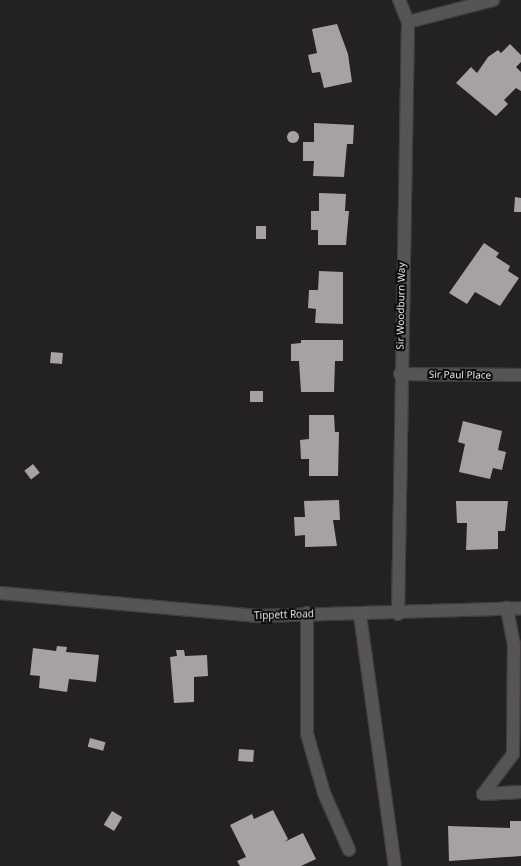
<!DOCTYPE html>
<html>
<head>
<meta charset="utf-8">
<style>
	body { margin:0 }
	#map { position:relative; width:521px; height:866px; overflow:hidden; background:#232124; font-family:"Noto Sans",sans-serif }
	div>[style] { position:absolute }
	.building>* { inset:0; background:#a7a1a3; transform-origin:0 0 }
	.round { border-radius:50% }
	.roads { filter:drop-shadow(1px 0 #413e41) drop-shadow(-1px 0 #413e41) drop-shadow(0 1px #413e41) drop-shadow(0 -1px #413e41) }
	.minor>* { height:12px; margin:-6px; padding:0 6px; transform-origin:6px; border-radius:6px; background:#575458 }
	span { translate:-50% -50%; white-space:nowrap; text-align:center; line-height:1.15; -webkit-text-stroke:4px #0c0b0c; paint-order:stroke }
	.street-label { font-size:10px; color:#e5e4e6 }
</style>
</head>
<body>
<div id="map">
	<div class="building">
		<div style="clip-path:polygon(337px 24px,348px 54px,352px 82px,324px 88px,320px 72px,312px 73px,308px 55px,317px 53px,312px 29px)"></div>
		<div style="clip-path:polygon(510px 44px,521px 55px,521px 62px,516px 67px,521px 72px,521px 91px,516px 88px,504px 100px,508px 104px,496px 116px,456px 83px,471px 67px,477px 73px,488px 57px,498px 50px,501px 53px)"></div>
		<div style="clip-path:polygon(314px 123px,354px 125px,353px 144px,347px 144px,344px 177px,313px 176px,314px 161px,303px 161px,303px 142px,314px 142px)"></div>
		<div class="round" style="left:287px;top:131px;width:12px;height:12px"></div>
		<div style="clip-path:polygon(319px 193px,346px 194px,345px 211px,349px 211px,346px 245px,318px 245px,318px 230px,311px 230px,311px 211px,319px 211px)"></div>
		<div style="clip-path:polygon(515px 197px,521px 198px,521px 212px,514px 212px)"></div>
		<div style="left:256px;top:226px;width:10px;height:13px"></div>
		<div style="clip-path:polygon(484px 243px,499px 253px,496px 257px,510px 266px,508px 271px,519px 278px,500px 306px,475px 292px,467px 304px,449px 293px)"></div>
		<div style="clip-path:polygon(319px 271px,343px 272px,343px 324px,315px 323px,316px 309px,308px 308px,309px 290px,318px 290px)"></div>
		<div style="clip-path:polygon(301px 340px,343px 340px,343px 361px,335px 361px,334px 392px,301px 392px,299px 361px,291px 361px,291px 344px,301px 343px)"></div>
		<div style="left:51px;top:352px;width:12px;height:11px;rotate:5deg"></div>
		<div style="left:250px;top:391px;width:13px;height:11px"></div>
		<div style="clip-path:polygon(309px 415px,334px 415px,335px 432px,339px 432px,338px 476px,309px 476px,309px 459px,301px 459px,300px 440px,309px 439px)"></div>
		<div style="clip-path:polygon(463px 421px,502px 431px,498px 450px,506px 452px,502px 470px,493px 468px,490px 479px,459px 472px,465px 444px,458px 442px)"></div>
		<div style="left:33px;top:464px;width:11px;height:11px;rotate:52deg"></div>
		<div style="clip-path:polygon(339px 500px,340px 520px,333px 520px,337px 546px,305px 547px,305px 535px,295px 536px,294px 517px,305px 517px,304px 501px)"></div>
		<div style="clip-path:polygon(456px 501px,508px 501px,505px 531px,498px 531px,498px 549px,466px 550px,467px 523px,457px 523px)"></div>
		<div style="clip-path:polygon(57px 646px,67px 647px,66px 652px,99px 655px,96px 682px,69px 679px,67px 692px,39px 688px,40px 676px,30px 675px,33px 648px,56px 651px)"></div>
		<div style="clip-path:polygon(176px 650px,184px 650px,185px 656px,207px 655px,208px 676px,194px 677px,194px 702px,174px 703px,170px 657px,177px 656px)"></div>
		<div style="left:90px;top:738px;width:16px;height:9px;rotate:15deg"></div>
		<div style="left:239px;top:749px;width:15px;height:12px;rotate:4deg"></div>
		<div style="clip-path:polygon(273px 810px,288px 839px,284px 842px,303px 833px,316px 859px,301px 866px,240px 866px,237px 861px,246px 857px,230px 825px,252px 814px,254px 819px)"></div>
		<div style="left:112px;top:811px;width:12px;height:16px;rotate:31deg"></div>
		<div style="clip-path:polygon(510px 821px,521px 821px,521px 856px,449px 861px,448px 826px,510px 828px)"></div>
	</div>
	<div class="roads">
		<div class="minor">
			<div style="left:408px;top:22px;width:88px;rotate:-14.5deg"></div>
			<div style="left:400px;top:374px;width:121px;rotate:0.5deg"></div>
			<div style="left:0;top:593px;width:259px;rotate:5.1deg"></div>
			<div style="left:258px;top:616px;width:263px;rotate:-1.7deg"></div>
			<div style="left:307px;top:613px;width:121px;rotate:90deg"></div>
			<div style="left:307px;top:734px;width:61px;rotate:73.9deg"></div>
			<div style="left:324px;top:793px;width:62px;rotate:66.3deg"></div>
			<div style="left:398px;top:614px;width:592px;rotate:-89.03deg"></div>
			<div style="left:408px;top:22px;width:24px;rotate:-112deg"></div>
			<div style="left:360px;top:615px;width:253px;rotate:82.1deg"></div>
			<div style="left:483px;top:794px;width:50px;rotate:-53.1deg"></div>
			<div style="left:513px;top:754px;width:109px;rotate:-89.5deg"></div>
			<div style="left:514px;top:645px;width:38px;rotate:-101deg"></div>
			<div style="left:483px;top:794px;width:38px;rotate:-3deg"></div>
		</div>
	</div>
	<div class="street-label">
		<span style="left:401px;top:306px;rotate:-89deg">Sir Woodburn Way</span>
		<span style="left:460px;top:375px;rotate:1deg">Sir Paul Place</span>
		<span style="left:284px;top:615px;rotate:-2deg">Tippett Road</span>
	</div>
</div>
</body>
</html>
